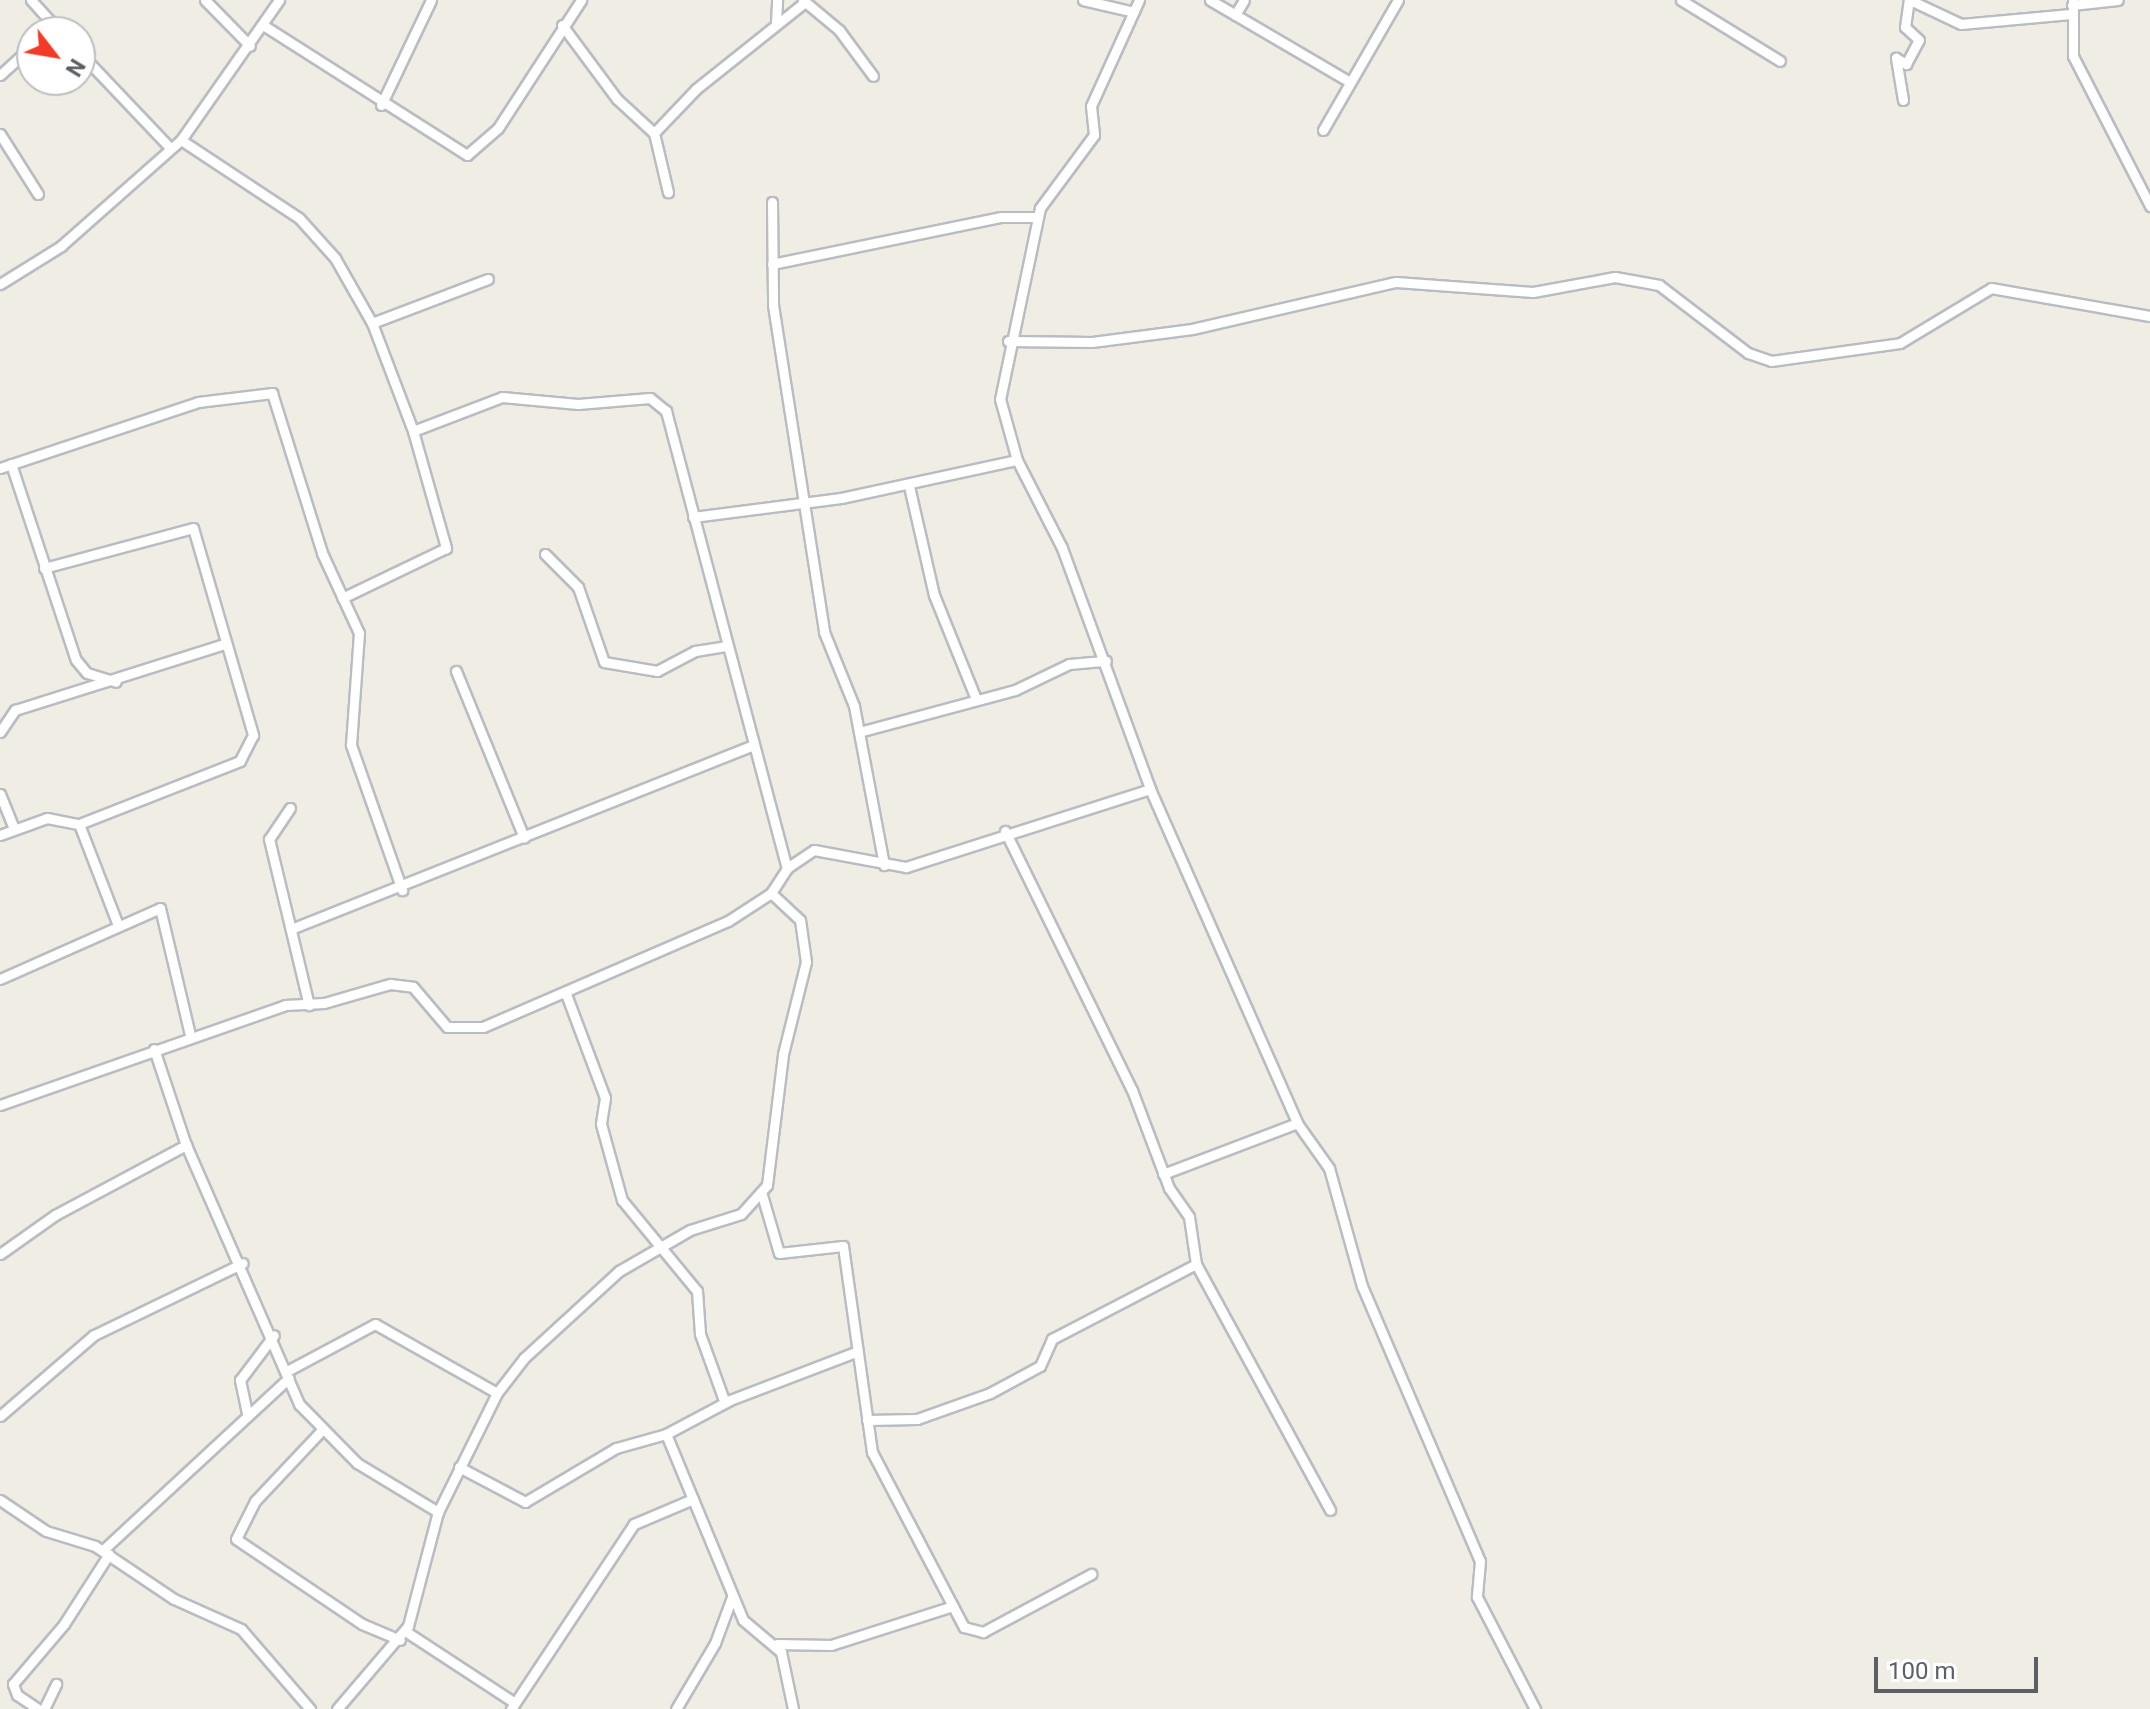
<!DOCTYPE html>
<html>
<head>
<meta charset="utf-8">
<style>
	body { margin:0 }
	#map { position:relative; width:2150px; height:1709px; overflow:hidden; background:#efede4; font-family:Roboto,sans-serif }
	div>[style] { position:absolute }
	.roads { filter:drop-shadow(2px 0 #b9bcc1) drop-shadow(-2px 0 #b9bcc1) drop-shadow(0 2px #b9bcc1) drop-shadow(0 -2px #b9bcc1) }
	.street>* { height:9px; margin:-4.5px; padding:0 4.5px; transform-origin:4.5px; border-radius:4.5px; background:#fff }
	span { translate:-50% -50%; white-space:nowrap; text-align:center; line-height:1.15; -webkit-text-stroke:6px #fff; paint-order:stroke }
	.north { position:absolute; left:16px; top:16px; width:80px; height:80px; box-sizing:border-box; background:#fff; border:2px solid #bebfc1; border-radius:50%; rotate:121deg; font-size:22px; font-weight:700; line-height:32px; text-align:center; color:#5c6065 }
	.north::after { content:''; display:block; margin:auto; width:28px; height:36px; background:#f33a26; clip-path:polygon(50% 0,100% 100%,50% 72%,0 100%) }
	.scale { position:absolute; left:1874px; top:1657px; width:164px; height:36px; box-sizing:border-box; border:4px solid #5c6065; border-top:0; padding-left:10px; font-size:24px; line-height:28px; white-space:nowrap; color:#5c6065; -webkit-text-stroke:6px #fff; paint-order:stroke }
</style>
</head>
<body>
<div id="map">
	<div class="roads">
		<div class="street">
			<div style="left:31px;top:0;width:43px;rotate:47.8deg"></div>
			<div style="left:205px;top:0;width:64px;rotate:45.6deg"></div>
			<div style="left:803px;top:0;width:47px;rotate:39.8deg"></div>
			<div style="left:839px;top:30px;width:57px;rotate:53.5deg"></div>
			<div style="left:1083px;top:0;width:52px;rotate:13.2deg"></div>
			<div style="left:1139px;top:0;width:116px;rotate:114.4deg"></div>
			<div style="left:1091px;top:106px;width:29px;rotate:84deg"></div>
			<div style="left:1094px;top:135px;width:91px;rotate:126.5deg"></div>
			<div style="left:1040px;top:208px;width:195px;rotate:101.8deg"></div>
			<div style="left:1000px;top:399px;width:63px;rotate:74.4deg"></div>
			<div style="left:1017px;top:460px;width:99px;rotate:62.9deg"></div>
			<div style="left:1062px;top:548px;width:257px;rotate:69.9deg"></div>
			<div style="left:1150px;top:789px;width:365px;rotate:66.2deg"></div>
			<div style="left:1297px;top:1123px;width:55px;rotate:54.6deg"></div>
			<div style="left:1329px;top:1168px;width:123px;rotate:74.4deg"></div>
			<div style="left:1362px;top:1286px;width:299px;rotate:66.8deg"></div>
			<div style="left:1480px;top:1561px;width:36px;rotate:95deg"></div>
			<div style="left:1477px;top:1597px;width:126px;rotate:62.6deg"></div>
			<div style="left:1210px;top:0;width:160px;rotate:30.4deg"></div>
			<div style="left:1681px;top:0;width:116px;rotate:31.6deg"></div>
			<div style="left:1910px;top:0;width:56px;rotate:25.2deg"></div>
			<div style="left:1961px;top:24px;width:110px;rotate:-5.2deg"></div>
			<div style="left:2073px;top:0;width:56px;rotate:90deg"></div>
			<div style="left:2073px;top:56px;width:169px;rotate:62.8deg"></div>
			<div style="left:2072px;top:5px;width:46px;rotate:-6.2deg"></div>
			<div style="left:1235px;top:15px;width:17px;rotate:-59deg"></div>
			<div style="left:776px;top:22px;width:22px;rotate:-87deg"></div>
			<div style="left:263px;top:25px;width:242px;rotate:32.5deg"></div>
			<div style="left:467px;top:155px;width:41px;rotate:-41.1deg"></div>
			<div style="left:498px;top:128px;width:153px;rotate:-57deg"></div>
			<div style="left:562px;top:25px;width:92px;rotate:53.4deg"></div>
			<div style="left:617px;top:99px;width:50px;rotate:42.6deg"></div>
			<div style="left:654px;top:133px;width:61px;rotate:76.7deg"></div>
			<div style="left:80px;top:53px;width:131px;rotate:46.5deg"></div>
			<div style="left:0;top:75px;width:43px;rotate:-42.2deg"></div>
			<div style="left:1903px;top:100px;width:43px;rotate:-99.5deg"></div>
			<div style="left:1896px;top:58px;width:12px;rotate:31deg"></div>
			<div style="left:1906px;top:64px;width:27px;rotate:-62deg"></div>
			<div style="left:1919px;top:40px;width:19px;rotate:-137deg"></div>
			<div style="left:1905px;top:27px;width:27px;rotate:-82deg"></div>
			<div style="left:381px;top:105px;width:116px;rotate:-64.5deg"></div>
			<div style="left:1323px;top:130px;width:150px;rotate:-60deg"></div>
			<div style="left:654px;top:133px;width:61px;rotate:-46.3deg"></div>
			<div style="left:696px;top:89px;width:139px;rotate:-38.6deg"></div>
			<div style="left:0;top:134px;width:71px;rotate:57.7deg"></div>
			<div style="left:181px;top:140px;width:141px;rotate:33.5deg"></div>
			<div style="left:299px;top:218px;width:54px;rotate:48deg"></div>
			<div style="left:335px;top:258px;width:75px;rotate:60.4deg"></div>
			<div style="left:372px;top:323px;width:116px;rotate:69.2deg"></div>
			<div style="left:413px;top:431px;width:122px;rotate:74.2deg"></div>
			<div style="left:446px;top:548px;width:115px;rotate:154.3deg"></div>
			<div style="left:772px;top:202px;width:103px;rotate:89.4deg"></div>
			<div style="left:773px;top:305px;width:331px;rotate:81.1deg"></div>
			<div style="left:824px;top:632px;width:80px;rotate:67.9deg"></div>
			<div style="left:854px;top:706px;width:162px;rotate:79.3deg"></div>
			<div style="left:772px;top:264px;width:234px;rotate:-11.6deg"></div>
			<div style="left:1001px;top:217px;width:36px"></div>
			<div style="left:0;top:284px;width:72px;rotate:-31.9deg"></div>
			<div style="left:61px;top:246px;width:160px;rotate:-41.5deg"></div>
			<div style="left:181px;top:140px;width:171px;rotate:-55deg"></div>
			<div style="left:372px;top:323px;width:124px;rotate:-20.8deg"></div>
			<div style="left:1008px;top:341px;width:84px;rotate:0.7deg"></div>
			<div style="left:1092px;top:342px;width:101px;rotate:-7.4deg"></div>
			<div style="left:1192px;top:329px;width:209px;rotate:-13deg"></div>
			<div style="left:1396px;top:282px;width:137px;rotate:4.2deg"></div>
			<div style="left:1533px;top:292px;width:83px;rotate:-10.4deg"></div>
			<div style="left:1615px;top:277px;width:45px;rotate:10.3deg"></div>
			<div style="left:1659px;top:285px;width:112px;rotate:37.4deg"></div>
			<div style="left:1748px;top:353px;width:24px;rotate:19deg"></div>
			<div style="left:1771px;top:361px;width:130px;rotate:-7.9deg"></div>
			<div style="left:1900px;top:343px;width:106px;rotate:-31.1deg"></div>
			<div style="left:1991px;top:288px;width:161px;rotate:10deg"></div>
			<div style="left:413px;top:431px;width:95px;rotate:-20.9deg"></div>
			<div style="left:502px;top:397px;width:76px;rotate:5.3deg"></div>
			<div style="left:578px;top:404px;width:72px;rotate:-4.8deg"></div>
			<div style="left:650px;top:398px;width:21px;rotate:39deg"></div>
			<div style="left:666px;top:411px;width:473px;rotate:75.2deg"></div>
			<div style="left:11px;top:464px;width:206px;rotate:71.7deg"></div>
			<div style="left:76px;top:660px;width:17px;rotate:50deg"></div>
			<div style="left:87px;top:673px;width:30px;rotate:17deg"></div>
			<div style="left:0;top:468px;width:209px;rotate:-18.4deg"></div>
			<div style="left:198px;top:402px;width:75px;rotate:-6.9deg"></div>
			<div style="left:272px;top:393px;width:168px;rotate:72.6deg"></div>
			<div style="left:322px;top:553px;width:88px;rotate:65.2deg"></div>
			<div style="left:359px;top:633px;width:112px;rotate:94.1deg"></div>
			<div style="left:351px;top:745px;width:154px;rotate:70.6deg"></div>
			<div style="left:909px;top:486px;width:112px;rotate:77.1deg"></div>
			<div style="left:934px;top:595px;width:112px;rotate:68deg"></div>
			<div style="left:693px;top:517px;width:149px;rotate:-7.3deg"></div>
			<div style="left:841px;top:498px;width:180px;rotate:-12.2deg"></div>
			<div style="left:545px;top:554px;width:47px;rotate:45deg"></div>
			<div style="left:578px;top:587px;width:79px;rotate:70.9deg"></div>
			<div style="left:604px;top:662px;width:54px;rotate:9.6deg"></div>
			<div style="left:657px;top:671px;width:43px;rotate:-27.8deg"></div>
			<div style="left:695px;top:651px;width:31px;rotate:-9deg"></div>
			<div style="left:44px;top:568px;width:154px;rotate:-15deg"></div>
			<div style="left:193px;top:528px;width:216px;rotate:73.8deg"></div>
			<div style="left:253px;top:735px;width:29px;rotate:117deg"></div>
			<div style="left:240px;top:761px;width:173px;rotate:158.6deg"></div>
			<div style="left:456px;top:671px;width:180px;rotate:67.8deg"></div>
			<div style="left:0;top:732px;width:27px;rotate:-56deg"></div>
			<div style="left:15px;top:710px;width:219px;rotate:-17.5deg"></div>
			<div style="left:859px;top:732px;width:162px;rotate:-15.1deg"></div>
			<div style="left:1015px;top:690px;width:60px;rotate:-25.7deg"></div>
			<div style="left:1069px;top:664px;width:37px;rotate:-5deg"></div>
			<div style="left:0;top:794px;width:38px;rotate:68deg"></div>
			<div style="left:290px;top:808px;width:37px;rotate:124deg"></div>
			<div style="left:269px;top:839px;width:171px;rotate:76.5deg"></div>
			<div style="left:1005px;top:831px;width:288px;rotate:63.9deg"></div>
			<div style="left:1132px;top:1090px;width:105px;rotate:69.3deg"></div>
			<div style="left:1169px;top:1188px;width:35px;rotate:55deg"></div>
			<div style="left:1189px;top:1217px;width:48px;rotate:81.5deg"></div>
			<div style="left:1196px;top:1264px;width:280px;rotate:61.4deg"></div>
			<div style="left:0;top:835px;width:50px;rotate:-19.9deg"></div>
			<div style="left:47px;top:818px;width:33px;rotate:11deg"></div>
			<div style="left:79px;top:824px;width:108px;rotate:68.9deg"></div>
			<div style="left:291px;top:929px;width:498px;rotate:-21.7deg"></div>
			<div style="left:0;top:979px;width:175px;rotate:-23.9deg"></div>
			<div style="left:160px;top:908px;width:130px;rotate:76.7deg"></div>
			<div style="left:566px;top:994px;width:111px;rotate:69.4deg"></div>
			<div style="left:605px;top:1098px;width:26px;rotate:99deg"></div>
			<div style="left:601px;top:1124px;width:79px;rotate:74.6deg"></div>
			<div style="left:622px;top:1200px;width:118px;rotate:50.5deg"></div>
			<div style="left:697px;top:1291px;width:43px;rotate:86deg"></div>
			<div style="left:700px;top:1334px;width:73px;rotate:70.1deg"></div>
			<div style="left:154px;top:1049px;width:101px;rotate:71.6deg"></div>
			<div style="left:186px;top:1145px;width:283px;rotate:66.4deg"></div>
			<div style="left:299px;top:1404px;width:83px;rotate:45.5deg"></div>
			<div style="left:357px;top:1463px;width:95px;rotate:31.2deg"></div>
			<div style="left:0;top:1105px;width:302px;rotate:-19.3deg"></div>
			<div style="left:285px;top:1005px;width:39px;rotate:-3deg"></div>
			<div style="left:324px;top:1003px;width:69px;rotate:-16.1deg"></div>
			<div style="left:390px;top:984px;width:23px;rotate:7deg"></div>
			<div style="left:413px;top:987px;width:52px;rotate:49.6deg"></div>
			<div style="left:447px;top:1027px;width:36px"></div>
			<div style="left:483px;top:1027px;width:267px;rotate:-23.4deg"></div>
			<div style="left:728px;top:921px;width:51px;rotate:-33.1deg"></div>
			<div style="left:771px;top:893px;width:30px;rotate:-57deg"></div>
			<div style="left:787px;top:868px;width:32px;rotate:-34deg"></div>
			<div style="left:814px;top:850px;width:94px;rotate:10.5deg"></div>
			<div style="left:906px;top:867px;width:256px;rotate:-17.7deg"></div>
			<div style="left:1163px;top:1174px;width:143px;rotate:-20.8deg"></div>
			<div style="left:762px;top:1195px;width:60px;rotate:73.7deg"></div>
			<div style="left:779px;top:1253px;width:64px;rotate:-6.2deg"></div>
			<div style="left:843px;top:1246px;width:208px;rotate:82deg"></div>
			<div style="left:872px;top:1452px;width:198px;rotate:62.3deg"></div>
			<div style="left:964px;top:1627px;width:20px;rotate:15deg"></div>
			<div style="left:983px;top:1632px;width:123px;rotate:-28.2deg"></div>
			<div style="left:0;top:1254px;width:67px;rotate:-35.3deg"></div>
			<div style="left:55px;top:1215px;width:149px;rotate:-28.1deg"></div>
			<div style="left:287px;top:1371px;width:100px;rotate:-28.1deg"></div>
			<div style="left:375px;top:1324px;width:140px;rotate:29.5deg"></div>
			<div style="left:247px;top:1413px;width:34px;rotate:-102deg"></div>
			<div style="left:240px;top:1380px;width:56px;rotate:-52.9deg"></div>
			<div style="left:0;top:1416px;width:124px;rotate:-40.8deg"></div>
			<div style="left:94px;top:1335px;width:165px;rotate:-25.8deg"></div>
			<div style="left:867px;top:1420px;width:50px;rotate:-1.1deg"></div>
			<div style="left:917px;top:1419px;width:77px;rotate:-19.6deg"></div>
			<div style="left:990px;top:1393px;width:57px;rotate:-28.4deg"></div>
			<div style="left:1040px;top:1366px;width:30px;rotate:-66deg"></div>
			<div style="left:1052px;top:1339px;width:162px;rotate:-27.5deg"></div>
			<div style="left:321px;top:1431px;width:96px;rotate:133.3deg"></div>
			<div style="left:255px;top:1501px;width:42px;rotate:116.6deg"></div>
			<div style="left:236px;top:1539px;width:152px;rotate:34deg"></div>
			<div style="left:362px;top:1624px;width:41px;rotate:22.8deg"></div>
			<div style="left:666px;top:1434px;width:201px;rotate:67.5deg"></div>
			<div style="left:743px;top:1620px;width:50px;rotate:40.1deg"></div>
			<div style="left:781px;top:1652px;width:58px;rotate:78.1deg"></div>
			<div style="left:459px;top:1467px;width:75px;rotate:27.9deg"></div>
			<div style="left:525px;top:1502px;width:106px;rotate:-30.7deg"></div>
			<div style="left:616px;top:1448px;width:52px;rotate:-15.6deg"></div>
			<div style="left:666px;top:1434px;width:72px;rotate:-28deg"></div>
			<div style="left:730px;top:1400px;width:132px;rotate:-20.9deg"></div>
			<div style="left:0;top:1500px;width:55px;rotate:34deg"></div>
			<div style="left:46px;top:1531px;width:51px;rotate:17deg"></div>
			<div style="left:95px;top:1546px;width:95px;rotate:33.9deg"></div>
			<div style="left:174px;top:1599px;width:73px;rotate:24.1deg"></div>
			<div style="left:241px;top:1629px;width:106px;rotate:49.2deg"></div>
			<div style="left:103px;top:1550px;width:253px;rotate:-42.8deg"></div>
			<div style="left:405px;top:1631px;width:131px;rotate:33.2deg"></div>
			<div style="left:777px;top:1644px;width:54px;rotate:1.1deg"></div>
			<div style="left:831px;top:1645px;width:128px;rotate:-17.7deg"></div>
			<div style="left:38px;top:1709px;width:25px;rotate:-146deg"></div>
			<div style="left:17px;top:1695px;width:12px;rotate:-110deg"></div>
			<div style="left:13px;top:1684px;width:79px;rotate:-49.6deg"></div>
			<div style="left:64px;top:1624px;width:83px;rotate:-57.3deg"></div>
			<div style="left:44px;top:1709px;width:28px;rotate:-64deg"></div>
			<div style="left:337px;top:1709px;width:109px;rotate:-49.5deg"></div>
			<div style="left:408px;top:1626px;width:118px;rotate:-75.3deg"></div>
			<div style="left:438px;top:1512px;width:133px;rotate:-63.6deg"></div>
			<div style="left:497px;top:1393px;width:44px;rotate:-52.4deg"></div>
			<div style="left:524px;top:1358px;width:129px;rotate:-42.5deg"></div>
			<div style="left:619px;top:1271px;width:82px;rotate:-30deg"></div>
			<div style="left:690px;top:1230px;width:53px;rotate:-17.4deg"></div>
			<div style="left:741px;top:1214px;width:39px;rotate:-48deg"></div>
			<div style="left:767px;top:1185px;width:132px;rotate:-83deg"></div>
			<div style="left:783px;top:1054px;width:95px;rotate:-76deg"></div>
			<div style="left:806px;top:962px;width:42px;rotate:-98.1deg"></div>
			<div style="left:800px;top:920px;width:40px;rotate:-137deg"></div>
			<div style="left:511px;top:1709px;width:222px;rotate:-56.4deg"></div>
			<div style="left:634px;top:1524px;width:64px;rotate:-23deg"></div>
			<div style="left:676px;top:1709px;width:77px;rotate:-59.4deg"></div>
			<div style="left:715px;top:1643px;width:49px;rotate:-69.7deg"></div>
		</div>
	</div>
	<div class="north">N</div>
	<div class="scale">100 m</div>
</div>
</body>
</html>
